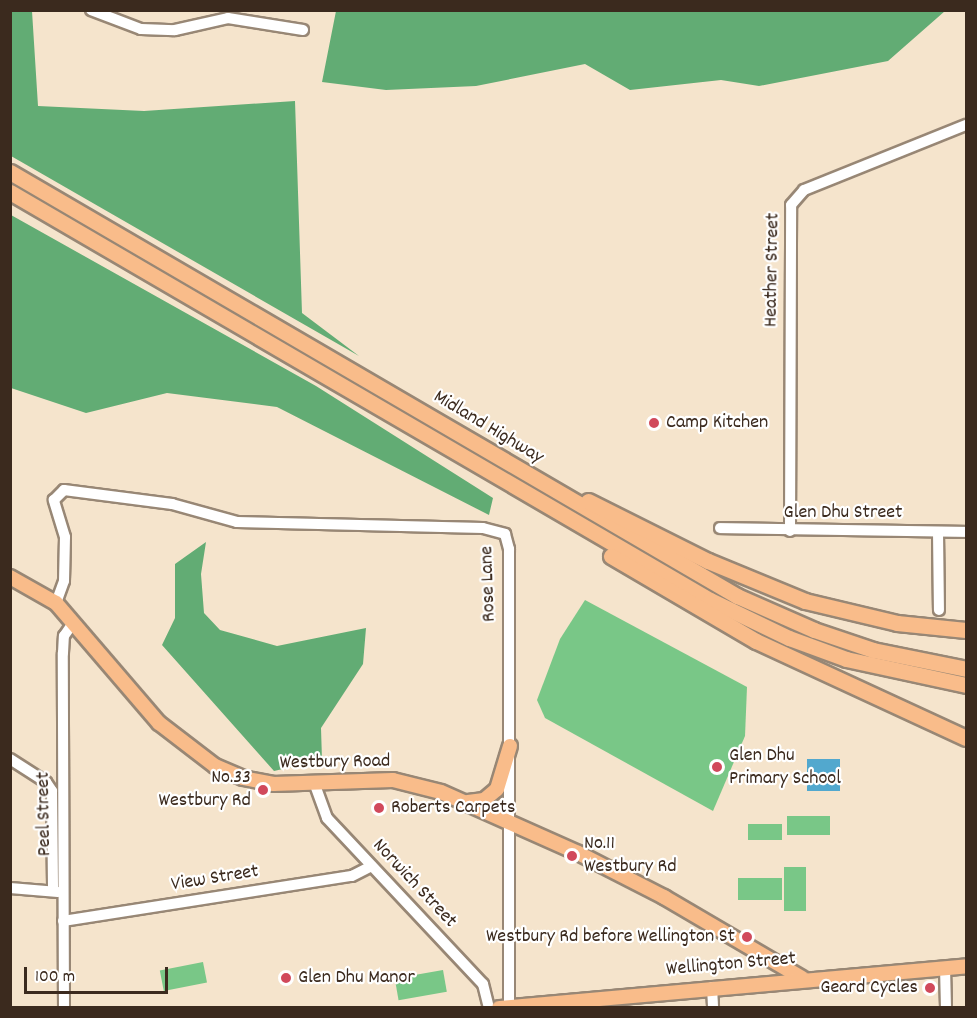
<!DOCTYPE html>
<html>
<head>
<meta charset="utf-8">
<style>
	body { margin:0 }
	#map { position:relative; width:977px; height:1018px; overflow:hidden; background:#f5e4cc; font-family:Dekko,sans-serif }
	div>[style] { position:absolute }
	.green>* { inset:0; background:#79c787; transform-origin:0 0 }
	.forest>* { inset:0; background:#62ac74 }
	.water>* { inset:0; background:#52a8ce; transform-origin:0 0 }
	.roads { filter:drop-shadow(2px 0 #988775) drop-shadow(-2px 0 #988775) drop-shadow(0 2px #988775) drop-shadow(0 -2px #988775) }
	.minor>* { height:10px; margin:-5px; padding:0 5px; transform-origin:5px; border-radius:5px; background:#fff }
	.major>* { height:14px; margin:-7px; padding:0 7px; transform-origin:7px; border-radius:7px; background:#f9bc8a }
	.highway>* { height:15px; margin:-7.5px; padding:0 7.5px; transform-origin:7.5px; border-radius:7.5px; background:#f9bc8a }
	.dots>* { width:16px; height:16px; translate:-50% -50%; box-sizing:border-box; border:3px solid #fff; border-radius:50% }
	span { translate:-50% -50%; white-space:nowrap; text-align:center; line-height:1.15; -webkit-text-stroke:4.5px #fff; paint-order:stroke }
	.street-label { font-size:20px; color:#3b2a1e }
	.poi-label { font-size:20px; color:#3b2a1e }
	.left { translate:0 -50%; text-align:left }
	.right { translate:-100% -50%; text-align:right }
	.frame { position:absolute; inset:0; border:12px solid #3b2a1e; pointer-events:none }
	.scale { position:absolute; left:24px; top:967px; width:144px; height:27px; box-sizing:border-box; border:3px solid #3b2a1e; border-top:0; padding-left:8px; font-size:18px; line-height:21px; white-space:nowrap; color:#3b2a1e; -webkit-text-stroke:4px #fff; paint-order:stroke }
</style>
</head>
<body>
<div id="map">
	<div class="green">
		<div style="clip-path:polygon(585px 600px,747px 687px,745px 736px,713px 811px,545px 718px,537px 700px,560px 639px)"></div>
		<div style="left:787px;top:816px;width:43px;height:19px"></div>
		<div style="left:748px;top:824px;width:34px;height:16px"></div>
		<div style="left:784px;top:867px;width:22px;height:44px"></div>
		<div style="left:782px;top:878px;width:22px;height:44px;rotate:90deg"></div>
		<div style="left:203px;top:962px;width:21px;height:44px;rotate:79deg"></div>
		<div style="left:443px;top:970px;width:22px;height:49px;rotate:80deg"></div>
	</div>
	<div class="forest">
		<div style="clip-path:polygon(10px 11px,32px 11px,38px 106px,144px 111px,295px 101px,302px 313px,359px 356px,11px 156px)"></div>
		<div style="clip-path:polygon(336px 11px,336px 10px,945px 11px,888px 61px,759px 86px,721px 80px,630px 90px,585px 64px,476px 86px,386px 90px,322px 82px)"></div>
		<div style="clip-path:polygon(11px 215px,316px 386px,493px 498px,489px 515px,277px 407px,167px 393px,86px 413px,11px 388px)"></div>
		<div style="clip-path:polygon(206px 542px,201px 574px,204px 613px,220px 630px,277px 646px,366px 628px,363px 664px,321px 728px,322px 760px,274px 771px,162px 645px,175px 618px,175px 564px)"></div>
	</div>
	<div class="water">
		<div style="left:807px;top:759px;width:33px;height:32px"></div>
	</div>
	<div class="roads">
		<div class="minor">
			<div style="left:91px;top:10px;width:53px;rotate:20.8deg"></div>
			<div style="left:141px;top:29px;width:34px;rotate:2deg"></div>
			<div style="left:175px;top:30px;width:54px;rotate:-12.8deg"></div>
			<div style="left:228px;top:18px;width:76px;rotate:9.1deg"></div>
			<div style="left:720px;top:528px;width:246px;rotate:0.9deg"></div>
			<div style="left:790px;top:531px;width:326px;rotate:-89.8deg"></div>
			<div style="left:791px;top:205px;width:20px;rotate:-49deg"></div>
			<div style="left:804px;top:190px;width:175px;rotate:-21.9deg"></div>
			<div style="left:938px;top:532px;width:78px;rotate:89.3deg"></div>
			<div style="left:56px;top:603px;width:23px;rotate:-70deg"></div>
			<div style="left:64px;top:581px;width:44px;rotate:-88.7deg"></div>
			<div style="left:65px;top:537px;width:39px;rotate:-107deg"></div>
			<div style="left:54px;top:500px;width:14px;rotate:-45deg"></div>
			<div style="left:64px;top:490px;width:109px;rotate:7.4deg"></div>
			<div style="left:172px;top:504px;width:67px;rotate:15.5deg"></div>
			<div style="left:237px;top:522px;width:246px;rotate:1.4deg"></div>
			<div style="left:483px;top:528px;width:23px;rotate:15deg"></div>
			<div style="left:505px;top:534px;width:16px;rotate:75deg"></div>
			<div style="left:509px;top:549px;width:457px;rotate:90deg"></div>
			<div style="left:10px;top:759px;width:43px;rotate:32.6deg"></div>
			<div style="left:46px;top:782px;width:11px;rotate:56deg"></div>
			<div style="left:52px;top:791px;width:100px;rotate:89.4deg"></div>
			<div style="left:315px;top:785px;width:35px;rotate:70deg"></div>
			<div style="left:327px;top:818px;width:228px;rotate:46.8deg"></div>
			<div style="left:483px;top:984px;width:25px;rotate:76deg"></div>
			<div style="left:10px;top:888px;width:48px;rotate:4.8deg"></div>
			<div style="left:63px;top:921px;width:292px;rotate:-8.9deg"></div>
			<div style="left:352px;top:876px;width:22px;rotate:-27deg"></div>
			<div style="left:945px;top:967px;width:41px;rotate:88.6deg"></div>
			<div style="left:712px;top:987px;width:21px;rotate:87deg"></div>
			<div style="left:64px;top:1008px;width:355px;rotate:-90.2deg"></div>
			<div style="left:63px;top:653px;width:17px;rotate:-87deg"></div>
			<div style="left:64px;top:636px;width:16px;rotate:-55deg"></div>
		</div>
		<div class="major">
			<div style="left:10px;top:577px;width:53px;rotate:29.5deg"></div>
			<div style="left:56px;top:603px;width:158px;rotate:49.4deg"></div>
			<div style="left:159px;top:723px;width:71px;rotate:37.5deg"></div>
			<div style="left:215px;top:766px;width:30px;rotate:23deg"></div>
			<div style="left:243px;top:778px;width:31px;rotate:11deg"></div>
			<div style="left:273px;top:784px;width:120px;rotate:-1.9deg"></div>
			<div style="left:393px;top:780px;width:49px;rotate:14deg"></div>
			<div style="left:441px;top:792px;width:150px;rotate:24deg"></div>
			<div style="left:578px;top:853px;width:97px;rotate:27.1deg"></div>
			<div style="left:664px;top:897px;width:160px;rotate:30.4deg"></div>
			<div style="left:468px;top:802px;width:16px;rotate:-7deg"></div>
			<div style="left:484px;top:800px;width:17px;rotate:-40deg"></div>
			<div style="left:497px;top:789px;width:45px;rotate:-73.2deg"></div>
			<div style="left:499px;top:1008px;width:469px;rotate:-5.1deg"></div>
		</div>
		<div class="highway">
			<div style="left:10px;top:172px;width:842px;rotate:30.25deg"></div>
			<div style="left:737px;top:596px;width:84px;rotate:23.8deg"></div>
			<div style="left:814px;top:630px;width:62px;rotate:18.7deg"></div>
			<div style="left:873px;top:650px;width:95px;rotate:11.5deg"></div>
			<div style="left:10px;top:192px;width:810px;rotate:30.24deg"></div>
			<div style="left:710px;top:600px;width:88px;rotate:25.7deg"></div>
			<div style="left:789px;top:638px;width:61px;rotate:20.2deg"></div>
			<div style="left:846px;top:659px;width:123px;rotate:12.2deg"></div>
			<div style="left:588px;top:501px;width:134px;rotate:26.6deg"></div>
			<div style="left:708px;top:561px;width:105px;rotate:22.4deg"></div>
			<div style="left:805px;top:601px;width:95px;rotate:13.4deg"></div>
			<div style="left:897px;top:623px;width:69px;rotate:5.8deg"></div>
			<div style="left:611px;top:556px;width:168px;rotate:30.4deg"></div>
			<div style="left:756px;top:641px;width:231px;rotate:24.8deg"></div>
		</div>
	</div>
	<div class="dots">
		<div style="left:654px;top:423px;background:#d1495b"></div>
		<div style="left:717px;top:767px;background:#d1495b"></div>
		<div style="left:263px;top:790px;background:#d1495b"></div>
		<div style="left:379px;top:808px;background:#d1495b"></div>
		<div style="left:572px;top:856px;background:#d1495b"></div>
		<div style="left:747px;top:937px;background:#d1495b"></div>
		<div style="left:286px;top:978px;background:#d1495b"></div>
		<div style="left:930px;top:988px;background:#d1495b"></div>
	</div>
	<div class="street-label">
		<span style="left:773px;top:270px;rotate:-89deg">Heather Street</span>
		<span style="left:488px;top:428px;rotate:31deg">Midland Highway</span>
		<span style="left:843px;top:513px">Glen Dhu Street</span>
		<span style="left:489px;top:584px;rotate:-92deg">Rose Lane</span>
		<span style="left:335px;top:763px;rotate:-1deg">Westbury Road</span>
		<span style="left:45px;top:814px;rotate:-91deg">Peel Street</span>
		<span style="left:215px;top:879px;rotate:-9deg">View Street</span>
		<span style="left:414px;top:884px;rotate:47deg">Norwich Street</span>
		<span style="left:731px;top:965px;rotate:-5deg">Wellington Street</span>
	</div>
	<div class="poi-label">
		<span class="left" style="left:666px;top:423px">Camp Kitchen</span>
		<span class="left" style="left:729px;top:768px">Glen Dhu<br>Primary School</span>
		<span class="right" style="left:251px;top:790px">No.33<br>Westbury Rd</span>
		<span class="left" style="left:391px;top:808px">Roberts Carpets</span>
		<span class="left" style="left:584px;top:856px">No.11<br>Westbury Rd</span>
		<span class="right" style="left:735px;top:937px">Westbury Rd before Wellington St</span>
		<span class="left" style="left:298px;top:978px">Glen Dhu Manor</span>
		<span class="right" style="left:918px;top:988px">Geard Cycles</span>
	</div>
	<div class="frame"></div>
	<div class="scale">100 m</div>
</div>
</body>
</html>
